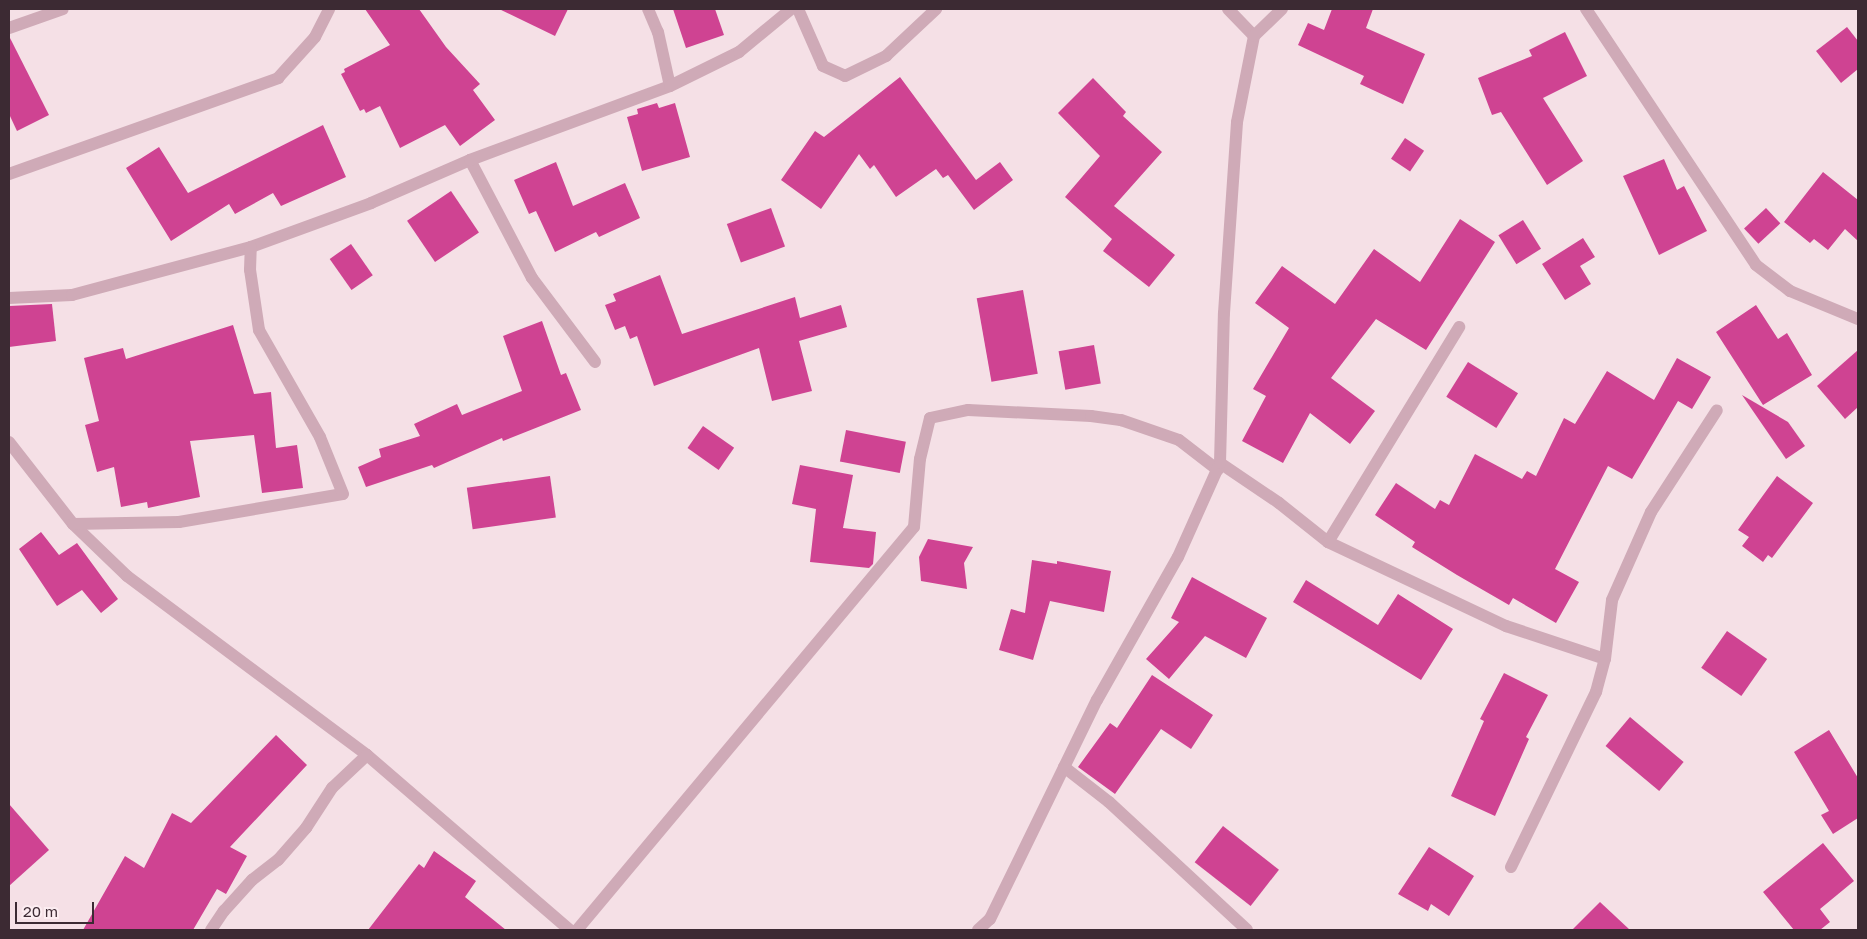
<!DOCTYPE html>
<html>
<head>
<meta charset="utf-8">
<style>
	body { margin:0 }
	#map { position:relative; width:1867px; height:939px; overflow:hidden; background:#f5e0e6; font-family:"Golos Text",sans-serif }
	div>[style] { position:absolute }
	.building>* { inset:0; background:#cf4392; transform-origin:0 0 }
	.minor>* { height:12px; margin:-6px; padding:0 6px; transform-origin:6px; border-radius:6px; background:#cfaab7 }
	span { translate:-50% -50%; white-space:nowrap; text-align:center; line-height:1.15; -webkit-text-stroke:5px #fcedf1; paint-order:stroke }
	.frame { position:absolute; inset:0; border:10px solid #3c2a33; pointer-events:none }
	.scale { position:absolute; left:15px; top:902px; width:79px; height:22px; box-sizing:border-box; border:2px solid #3c2a33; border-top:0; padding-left:6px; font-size:15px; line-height:18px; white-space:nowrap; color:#3c2a33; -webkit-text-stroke:4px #fcedf1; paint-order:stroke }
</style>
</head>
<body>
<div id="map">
	<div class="building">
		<div style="clip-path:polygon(365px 9px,419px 9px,446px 47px,480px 84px,473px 90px,495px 120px,460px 146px,445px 125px,400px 148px,380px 106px,366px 113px,364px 109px,360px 111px,341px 74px,345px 72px,344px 69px,390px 45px)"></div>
		<div style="clip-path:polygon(499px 9px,568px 9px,555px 36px)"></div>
		<div style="clip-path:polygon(673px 9px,715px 9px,724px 35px,686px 48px)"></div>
		<div style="clip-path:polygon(1332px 9px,1373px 9px,1366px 28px,1425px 54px,1403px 104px,1360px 84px,1364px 76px,1298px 45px,1308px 23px,1324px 30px)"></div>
		<div style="clip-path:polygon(1847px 27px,1858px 41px,1858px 69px,1841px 83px,1816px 51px)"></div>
		<div style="clip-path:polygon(1565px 32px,1587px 76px,1543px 98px,1583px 161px,1547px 185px,1501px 112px,1492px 115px,1478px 78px,1532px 56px,1529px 50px)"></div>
		<div style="clip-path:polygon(9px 36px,49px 115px,17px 131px,9px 114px)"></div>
		<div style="clip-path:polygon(900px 77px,976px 180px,1000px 162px,1013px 180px,974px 210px,948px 175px,943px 178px,936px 169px,896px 197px,874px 165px,870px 169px,859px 154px,821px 209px,781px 180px,815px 131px,824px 137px)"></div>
		<div style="clip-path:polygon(1093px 78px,1126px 112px,1123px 116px,1162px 152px,1114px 206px,1175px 255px,1149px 287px,1103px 251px,1112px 239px,1065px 197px,1100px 156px,1058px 113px)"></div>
		<div style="clip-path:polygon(657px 103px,659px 108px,675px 103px,690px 157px,642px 171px,627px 117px,638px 114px,637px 109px)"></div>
		<div style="clip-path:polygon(323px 125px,346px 177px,281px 206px,273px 193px,235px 214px,229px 204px,171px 241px,126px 168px,159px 147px,188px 193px)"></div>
		<div style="left:1405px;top:138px;width:23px;height:25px;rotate:34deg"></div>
		<div style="clip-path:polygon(1664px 159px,1677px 190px,1684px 186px,1707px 231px,1659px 255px,1623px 176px)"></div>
		<div style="clip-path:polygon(556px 162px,573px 206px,625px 183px,640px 218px,599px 237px,596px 232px,555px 252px,536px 211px,529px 214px,514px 180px)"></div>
		<div style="clip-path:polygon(1823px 172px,1858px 200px,1858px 241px,1845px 229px,1828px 250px,1814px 239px,1810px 243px,1784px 222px)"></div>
		<div style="left:451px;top:191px;width:50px;height:53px;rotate:56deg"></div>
		<div style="left:771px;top:208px;width:41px;height:47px;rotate:70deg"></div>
		<div style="left:1766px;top:208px;width:21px;height:30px;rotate:47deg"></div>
		<div style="clip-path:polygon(1460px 219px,1495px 242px,1426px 350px,1376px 319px,1331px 378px,1375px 411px,1350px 444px,1310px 413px,1283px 463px,1242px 441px,1266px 396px,1253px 389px,1289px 328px,1255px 303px,1282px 266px,1335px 304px,1374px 249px,1420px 282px)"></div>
		<div style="left:1523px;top:220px;width:34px;height:29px;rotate:58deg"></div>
		<div style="clip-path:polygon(1583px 238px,1595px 257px,1580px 266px,1591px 284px,1565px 300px,1542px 264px)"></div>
		<div style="left:351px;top:244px;width:38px;height:26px;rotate:55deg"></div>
		<div style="clip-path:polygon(660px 275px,682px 334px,795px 297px,800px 318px,841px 305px,847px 327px,799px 341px,812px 391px,772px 401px,759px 348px,654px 386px,637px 336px,630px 339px,625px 326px,615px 330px,605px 305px,616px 301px,613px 294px)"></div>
		<div style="left:1023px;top:290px;width:85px;height:47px;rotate:80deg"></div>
		<div style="clip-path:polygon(52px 304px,56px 341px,9px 347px,9px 306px)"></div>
		<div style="clip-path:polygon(1756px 305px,1778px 339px,1787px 333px,1812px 375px,1763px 405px,1716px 332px)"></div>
		<div style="clip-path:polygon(542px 321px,561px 375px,566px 373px,581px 410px,503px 441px,502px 438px,434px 468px,432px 465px,366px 487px,358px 467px,381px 457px,379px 449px,420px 436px,414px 424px,457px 404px,462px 415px,522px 391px,503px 336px)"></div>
		<div style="clip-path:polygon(233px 325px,254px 394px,271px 392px,276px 448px,297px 445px,303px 488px,262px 493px,254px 435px,190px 441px,200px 497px,148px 508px,147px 502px,121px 507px,114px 467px,97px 472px,85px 425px,99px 421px,84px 358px,123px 348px,126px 359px)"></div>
		<div style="left:1094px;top:345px;width:39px;height:36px;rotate:80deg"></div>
		<div style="clip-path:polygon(1858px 350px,1858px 407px,1845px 419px,1817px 386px)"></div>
		<div style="clip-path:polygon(1677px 358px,1711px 377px,1692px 409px,1678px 401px,1632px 479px,1608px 466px,1555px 569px,1579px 582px,1556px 623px,1513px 598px,1509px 605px,1457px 575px,1412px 547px,1415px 542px,1375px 515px,1396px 483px,1435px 509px,1440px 500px,1449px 505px,1475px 454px,1522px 479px,1527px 471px,1536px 476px,1564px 418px,1575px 424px,1607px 371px,1654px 400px)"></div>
		<div style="left:1468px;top:362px;width:59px;height:41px;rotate:32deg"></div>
		<div style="clip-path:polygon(1742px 395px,1788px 422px,1805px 446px,1786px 459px)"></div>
		<div style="left:703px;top:426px;width:38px;height:27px;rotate:35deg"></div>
		<div style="left:846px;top:430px;width:61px;height:32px;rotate:11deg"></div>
		<div style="clip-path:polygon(800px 465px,853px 475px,843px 528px,876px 532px,873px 564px,869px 568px,810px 562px,816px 509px,792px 504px)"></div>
		<div style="left:550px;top:476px;width:42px;height:84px;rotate:82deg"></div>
		<div style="clip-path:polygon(1777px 476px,1813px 503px,1772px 558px,1768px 555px,1763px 562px,1742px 546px,1749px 537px,1738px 530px)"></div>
		<div style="clip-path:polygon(41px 532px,59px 555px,77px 543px,118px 599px,101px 613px,82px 590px,57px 606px,19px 549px)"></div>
		<div style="clip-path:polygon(928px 539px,973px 547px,964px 563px,967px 589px,921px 581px,919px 557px)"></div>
		<div style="clip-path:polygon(1032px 560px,1057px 564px,1057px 561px,1111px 571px,1104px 612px,1050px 601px,1033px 660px,999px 650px,1011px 609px,1025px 613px)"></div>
		<div style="clip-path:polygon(1192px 577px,1267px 618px,1246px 658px,1205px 636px,1169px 679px,1146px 659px,1179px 622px,1171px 618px)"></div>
		<div style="clip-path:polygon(1306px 580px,1378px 625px,1398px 594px,1453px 629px,1421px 680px,1293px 602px)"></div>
		<div style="left:1727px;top:631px;width:49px;height:45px;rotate:35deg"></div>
		<div style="clip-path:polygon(1504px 673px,1548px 695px,1526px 737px,1529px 739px,1495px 816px,1451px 796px,1484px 721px,1480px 719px)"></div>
		<div style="clip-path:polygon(1152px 675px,1213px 715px,1191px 749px,1161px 729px,1115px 794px,1078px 767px,1110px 723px,1117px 728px)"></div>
		<div style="left:1630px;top:717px;width:70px;height:38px;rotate:40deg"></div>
		<div style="clip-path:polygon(1829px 730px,1858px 778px,1858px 818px,1833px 834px,1821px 815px,1829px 811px,1794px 752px)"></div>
		<div style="clip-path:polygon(276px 735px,307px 765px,230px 847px,247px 856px,226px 894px,217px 889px,193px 930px,83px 930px,125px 856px,144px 868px,172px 813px,191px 823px)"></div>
		<div style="clip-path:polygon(9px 804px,49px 850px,9px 886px)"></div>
		<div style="left:1223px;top:826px;width:71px;height:46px;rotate:38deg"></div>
		<div style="clip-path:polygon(1823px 843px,1854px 881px,1820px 909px,1830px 922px,1820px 930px,1794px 930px,1763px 892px)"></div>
		<div style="clip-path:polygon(1429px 847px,1474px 876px,1449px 916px,1431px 904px,1428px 911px,1398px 894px)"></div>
		<div style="clip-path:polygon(434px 851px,476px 881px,465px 897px,506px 930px,368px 930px,419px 864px,424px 868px)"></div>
		<div style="clip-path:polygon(1600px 902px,1630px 930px,1572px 930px)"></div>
	</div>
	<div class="minor">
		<div style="left:648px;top:9px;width:25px;rotate:67deg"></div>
		<div style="left:658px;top:32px;width:55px;rotate:77.5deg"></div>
		<div style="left:798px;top:9px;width:62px;rotate:66.3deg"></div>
		<div style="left:823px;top:66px;width:24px;rotate:24deg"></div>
		<div style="left:845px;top:76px;width:46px;rotate:-26deg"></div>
		<div style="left:886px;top:56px;width:69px;rotate:-43.2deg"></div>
		<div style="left:1228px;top:9px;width:37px;rotate:46deg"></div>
		<div style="left:1586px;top:9px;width:307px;rotate:56.4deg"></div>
		<div style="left:1756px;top:265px;width:43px;rotate:37.4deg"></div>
		<div style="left:1790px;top:291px;width:74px;rotate:22.4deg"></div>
		<div style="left:9px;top:28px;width:57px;rotate:-19.4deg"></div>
		<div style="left:470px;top:160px;width:133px;rotate:62.3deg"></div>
		<div style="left:532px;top:278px;width:105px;rotate:53.1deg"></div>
		<div style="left:9px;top:174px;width:286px;rotate:-19.6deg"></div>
		<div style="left:278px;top:78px;width:55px;rotate:-47.9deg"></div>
		<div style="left:315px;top:37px;width:31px;rotate:-63deg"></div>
		<div style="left:9px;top:298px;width:63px;rotate:-2.7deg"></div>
		<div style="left:72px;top:295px;width:185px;rotate:-15deg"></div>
		<div style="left:251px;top:247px;width:128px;rotate:-20.1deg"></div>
		<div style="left:371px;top:203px;width:108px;rotate:-23.5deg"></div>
		<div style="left:470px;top:160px;width:213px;rotate:-20.3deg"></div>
		<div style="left:670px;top:86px;width:77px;rotate:-26.2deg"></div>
		<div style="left:739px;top:52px;width:67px;rotate:-39.6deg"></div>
		<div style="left:9px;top:442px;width:104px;rotate:52deg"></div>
		<div style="left:73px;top:524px;width:75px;rotate:43.9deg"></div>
		<div style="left:127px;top:576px;width:299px;rotate:36.7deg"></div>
		<div style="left:367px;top:755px;width:268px;rotate:40.8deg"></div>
		<div style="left:1220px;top:463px;width:71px;rotate:34.1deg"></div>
		<div style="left:1279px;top:503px;width:63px;rotate:38.5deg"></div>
		<div style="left:1328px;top:542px;width:252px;rotate:-58.6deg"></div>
		<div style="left:73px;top:524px;width:106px;rotate:-1.1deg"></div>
		<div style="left:179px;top:522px;width:166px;rotate:-9.7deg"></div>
		<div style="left:343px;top:494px;width:61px;rotate:-112deg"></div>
		<div style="left:320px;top:437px;width:123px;rotate:-119.7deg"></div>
		<div style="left:259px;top:330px;width:61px;rotate:-98.5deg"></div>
		<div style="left:250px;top:270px;width:23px;rotate:-88deg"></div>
		<div style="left:1328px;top:542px;width:197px;rotate:25.3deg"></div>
		<div style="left:1506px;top:626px;width:104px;rotate:18.4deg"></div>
		<div style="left:1064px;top:767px;width:57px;rotate:37.9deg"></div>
		<div style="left:1109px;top:802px;width:188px;rotate:42.8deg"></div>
		<div style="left:1511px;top:867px;width:195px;rotate:-64.1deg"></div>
		<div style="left:1596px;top:692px;width:34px;rotate:-75deg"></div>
		<div style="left:1605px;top:659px;width:59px;rotate:-83.2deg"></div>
		<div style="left:1612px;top:600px;width:96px;rotate:-66.1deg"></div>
		<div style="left:1651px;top:512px;width:121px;rotate:-57.1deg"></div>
		<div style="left:211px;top:930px;width:23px;rotate:-56deg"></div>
		<div style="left:224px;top:911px;width:42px;rotate:-47.9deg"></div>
		<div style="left:252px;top:880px;width:33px;rotate:-38deg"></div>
		<div style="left:278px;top:860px;width:43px;rotate:-48.8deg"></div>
		<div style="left:306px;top:828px;width:48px;rotate:-57deg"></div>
		<div style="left:332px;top:788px;width:48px;rotate:-43.3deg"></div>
		<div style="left:577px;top:930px;width:525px;rotate:-50.1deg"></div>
		<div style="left:914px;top:527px;width:68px;rotate:-85deg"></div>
		<div style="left:920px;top:459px;width:42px;rotate:-76.3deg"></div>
		<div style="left:930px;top:418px;width:39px;rotate:-12deg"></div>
		<div style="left:968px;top:410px;width:123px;rotate:2.8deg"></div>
		<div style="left:1091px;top:416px;width:30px;rotate:8deg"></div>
		<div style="left:1121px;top:420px;width:61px;rotate:19deg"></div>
		<div style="left:1179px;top:440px;width:49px;rotate:37.6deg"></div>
		<div style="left:978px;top:930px;width:16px;rotate:-43deg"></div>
		<div style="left:990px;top:919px;width:244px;rotate:-64deg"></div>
		<div style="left:1097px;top:700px;width:164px;rotate:-60.5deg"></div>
		<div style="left:1178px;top:557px;width:103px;rotate:-65.9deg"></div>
		<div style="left:1220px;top:463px;width:150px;rotate:-88.5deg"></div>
		<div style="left:1224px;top:313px;width:191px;rotate:-86.1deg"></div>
		<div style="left:1237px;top:122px;width:88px;rotate:-78.8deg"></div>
		<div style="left:1254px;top:36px;width:39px;rotate:-44deg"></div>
	</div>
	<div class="frame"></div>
	<div class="scale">20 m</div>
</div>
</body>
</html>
